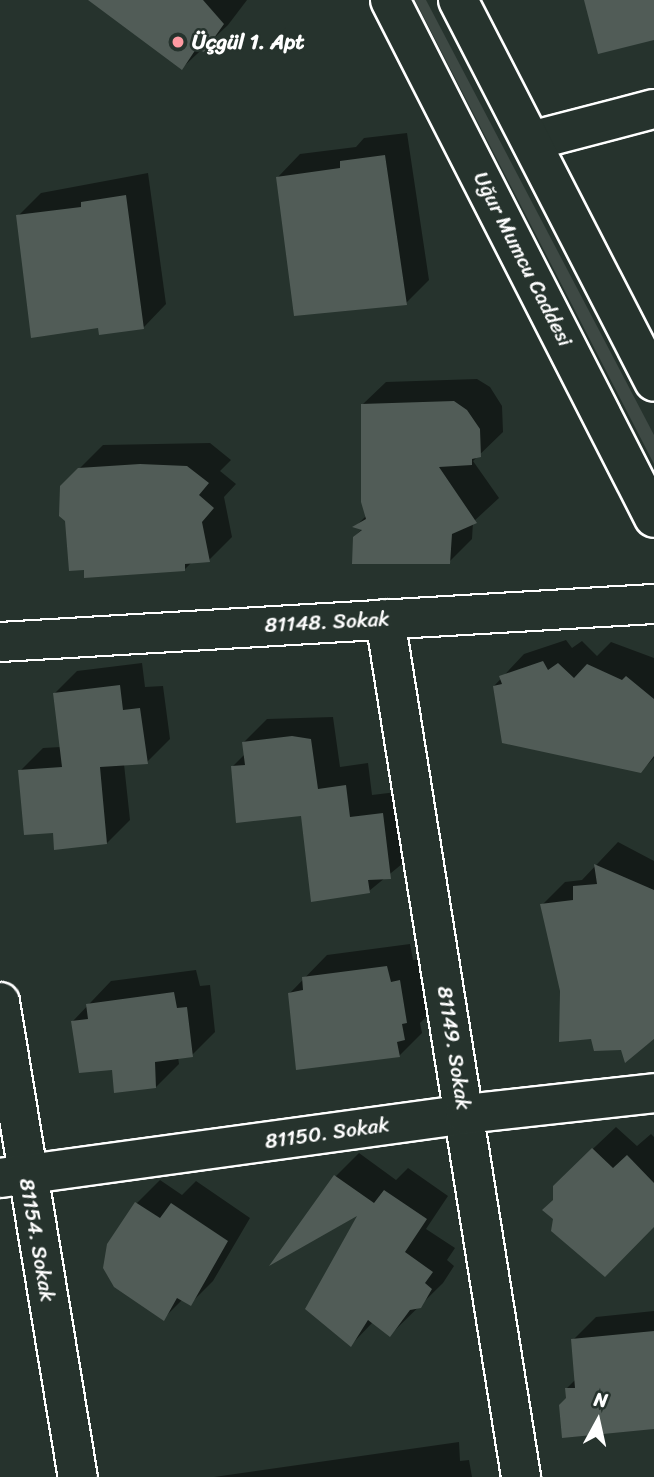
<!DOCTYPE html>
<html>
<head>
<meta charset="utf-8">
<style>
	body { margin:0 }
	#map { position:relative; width:654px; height:1477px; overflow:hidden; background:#26332d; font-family:Sriracha,sans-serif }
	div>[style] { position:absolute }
	.green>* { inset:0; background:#3e4944 }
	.shadow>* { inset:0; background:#0007 }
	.building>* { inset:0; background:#515c57 }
	.roads { filter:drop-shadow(2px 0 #fff) drop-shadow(-2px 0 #fff) drop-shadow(0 2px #fff) drop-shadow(0 -2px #fff) }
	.street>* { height:38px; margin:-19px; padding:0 19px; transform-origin:19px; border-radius:19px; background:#26332d }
	.secondary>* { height:38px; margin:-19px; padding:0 19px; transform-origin:19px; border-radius:19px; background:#26332d }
	.dots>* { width:19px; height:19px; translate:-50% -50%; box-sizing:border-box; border:4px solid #26332d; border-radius:50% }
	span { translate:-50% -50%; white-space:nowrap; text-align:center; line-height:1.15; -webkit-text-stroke:5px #26332d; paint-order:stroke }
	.poi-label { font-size:21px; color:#fff; font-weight:700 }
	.left { translate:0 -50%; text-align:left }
	.street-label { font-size:21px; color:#fff }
	.north { position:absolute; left:563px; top:1386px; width:70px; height:70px; -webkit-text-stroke:5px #26332d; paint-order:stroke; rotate:8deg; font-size:19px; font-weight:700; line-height:28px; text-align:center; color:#fff }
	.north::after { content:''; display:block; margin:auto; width:24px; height:32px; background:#fff; clip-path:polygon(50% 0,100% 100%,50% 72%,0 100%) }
</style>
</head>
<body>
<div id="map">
	<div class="green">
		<div style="clip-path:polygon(415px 0,426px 0,654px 435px,654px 464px)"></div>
	</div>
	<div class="shadow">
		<div style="clip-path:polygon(95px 0,247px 0,228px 25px,182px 68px)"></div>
		<div style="clip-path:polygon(407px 133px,429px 280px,406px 303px,278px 177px,300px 154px,356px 147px,364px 138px)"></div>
		<div style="clip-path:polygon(148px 173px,166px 304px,144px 327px,18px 216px,41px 193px)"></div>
		<div style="clip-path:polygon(477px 379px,490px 387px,502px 406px,503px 432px,473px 461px,499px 498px,473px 522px,472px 539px,449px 562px,354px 537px,363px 528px,356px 526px,367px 515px,363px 404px,386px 382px)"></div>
		<div style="clip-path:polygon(210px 443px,231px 460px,220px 471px,236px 484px,224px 497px,232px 537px,209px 560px,193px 561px,184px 570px,61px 487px,103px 445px)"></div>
		<div style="clip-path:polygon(566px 640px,572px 648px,582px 641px,597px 656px,611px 642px,654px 658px,654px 758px,641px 771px,494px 686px,524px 654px)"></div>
		<div style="clip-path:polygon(142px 663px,145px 687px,163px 686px,170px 739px,147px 762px,124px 764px,130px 820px,107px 843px,55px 831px,20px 771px,43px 748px,61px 747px,54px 694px,77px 671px)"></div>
		<div style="clip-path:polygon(333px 717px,340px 767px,368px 763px,372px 795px,405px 791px,413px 855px,369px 891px,302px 814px,232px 767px,245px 754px,244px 742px,267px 719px)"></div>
		<div style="clip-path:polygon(618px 842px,654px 861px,654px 1039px,626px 1060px,622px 1048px,592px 1037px,562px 990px,542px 905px,565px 882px,582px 880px)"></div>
		<div style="clip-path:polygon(410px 944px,413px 960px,422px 959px,427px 1016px,420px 1023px,422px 1033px,399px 1056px,289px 994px,327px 955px)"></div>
		<div style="clip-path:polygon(196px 970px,200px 986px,210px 985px,215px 1032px,192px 1055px,178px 1057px,179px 1064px,156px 1087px,114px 1068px,73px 1021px,111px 981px)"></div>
		<div style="clip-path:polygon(616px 1127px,637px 1146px,651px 1134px,654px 1137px,654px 1225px,555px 1200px,578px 1163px)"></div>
		<div style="clip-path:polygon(359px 1153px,396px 1180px,408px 1168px,448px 1196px,426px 1229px,455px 1248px,447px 1260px,454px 1266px,443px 1283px,390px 1335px,373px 1322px,351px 1345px,362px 1211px,275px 1260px,336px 1176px)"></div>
		<div style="clip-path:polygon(160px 1180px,182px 1195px,196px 1181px,250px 1218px,213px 1281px,190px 1304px,182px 1300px,164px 1318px,108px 1245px,137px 1203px)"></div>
		<div style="clip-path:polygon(654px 1311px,654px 1427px,568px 1399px,567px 1388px,576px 1379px,573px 1340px,596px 1317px)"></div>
		<div style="clip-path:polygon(459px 1442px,460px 1461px,469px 1460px,472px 1477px,214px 1477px)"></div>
	</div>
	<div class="building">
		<div style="clip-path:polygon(88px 0,203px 0,224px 24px,204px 52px,196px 49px,182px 70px)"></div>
		<div style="clip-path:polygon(584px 0,654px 0,654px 40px,598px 54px)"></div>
		<div style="clip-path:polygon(385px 155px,407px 305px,294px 316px,276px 177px,340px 168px,340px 161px)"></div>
		<div style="clip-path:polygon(126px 195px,144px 329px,99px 335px,98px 328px,31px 338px,16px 215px,81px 207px,81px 202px)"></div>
		<div style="clip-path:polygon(454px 401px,467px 410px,480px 429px,481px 457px,472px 459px,472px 465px,439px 467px,477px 523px,452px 534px,450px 564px,352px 564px,353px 537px,362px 530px,352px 527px,366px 519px,361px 502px,361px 404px)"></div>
		<div style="clip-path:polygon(140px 464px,187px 466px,209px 483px,199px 495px,214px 508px,202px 522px,210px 562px,185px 564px,185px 571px,84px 578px,84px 570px,69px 571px,65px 521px,59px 516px,60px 486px,78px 468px)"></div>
		<div style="clip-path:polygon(543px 661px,548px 670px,558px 663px,574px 678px,587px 664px,622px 680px,626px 676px,654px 699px,654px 756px,641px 773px,502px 743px,493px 686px,502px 684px,499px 676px)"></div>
		<div style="clip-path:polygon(120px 685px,123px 710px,140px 708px,148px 764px,100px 767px,107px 844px,54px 850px,53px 833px,24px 835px,18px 770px,62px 767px,53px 693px)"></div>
		<div style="clip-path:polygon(292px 736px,311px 739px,318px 789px,346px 785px,350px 817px,383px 813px,391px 879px,368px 880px,370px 893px,311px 902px,301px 816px,236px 823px,231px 766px,245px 765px,242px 742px)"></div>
		<div style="clip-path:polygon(594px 864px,654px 890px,654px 1039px,625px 1063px,621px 1050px,594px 1051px,591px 1039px,559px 1042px,560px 991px,540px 904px,573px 900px,573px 886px,597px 884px)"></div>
		<div style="clip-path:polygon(387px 966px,391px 982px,400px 980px,407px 1023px,402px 1024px,405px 1040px,397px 1042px,400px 1057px,296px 1070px,288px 993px,303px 990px,302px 977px)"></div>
		<div style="clip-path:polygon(174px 992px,177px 1008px,187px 1007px,193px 1057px,155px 1062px,156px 1088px,114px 1093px,112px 1070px,79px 1073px,71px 1021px,88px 1019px,86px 1004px)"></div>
		<div style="clip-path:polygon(592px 1148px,613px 1168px,627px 1155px,654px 1183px,654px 1227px,605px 1277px,551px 1231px,553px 1219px,542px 1210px,553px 1200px,553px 1186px)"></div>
		<div style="clip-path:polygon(334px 1175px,374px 1203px,384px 1190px,427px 1219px,405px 1252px,433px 1272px,425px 1283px,432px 1289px,421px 1308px,410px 1310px,390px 1337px,368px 1320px,351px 1347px,305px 1309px,357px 1216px,269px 1266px)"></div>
		<div style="clip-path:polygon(135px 1202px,160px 1218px,171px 1203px,228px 1241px,191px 1306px,177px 1298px,164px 1321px,114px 1287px,103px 1268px,107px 1244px)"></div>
		<div style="clip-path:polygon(654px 1331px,654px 1429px,562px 1438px,559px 1405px,566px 1398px,565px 1388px,575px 1388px,571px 1339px)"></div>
	</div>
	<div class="roads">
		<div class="street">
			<div style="left:531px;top:141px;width:127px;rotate:-14.6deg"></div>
			<div style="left:385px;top:619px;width:869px;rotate:80.99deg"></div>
			<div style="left:0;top:642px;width:655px;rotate:-3.33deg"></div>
			<div style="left:0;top:1002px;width:481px;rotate:80.7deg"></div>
			<div style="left:0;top:1178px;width:469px;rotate:-7.8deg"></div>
			<div style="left:465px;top:1114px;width:190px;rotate:-6.3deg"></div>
		</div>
		<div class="secondary">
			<div style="left:390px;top:0;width:581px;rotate:62.99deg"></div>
			<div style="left:458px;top:0;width:429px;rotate:62.8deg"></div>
		</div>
	</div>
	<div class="dots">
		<div style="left:178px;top:42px;background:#ff9aa2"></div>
	</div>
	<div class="poi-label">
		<span class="left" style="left:192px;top:42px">Üçgül 1. Apt</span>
	</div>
	<div class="street-label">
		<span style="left:523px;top:259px;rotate:63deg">Uğur Mumcu Caddesi</span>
		<span style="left:327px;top:622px;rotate:-3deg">81148. Sokak</span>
		<span style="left:454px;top:1048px;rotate:81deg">81149. Sokak</span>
		<span style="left:327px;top:1133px;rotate:-8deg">81150. Sokak</span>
		<span style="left:37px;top:1240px;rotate:80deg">81154. Sokak</span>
	</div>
	<div class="north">N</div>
</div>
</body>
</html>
